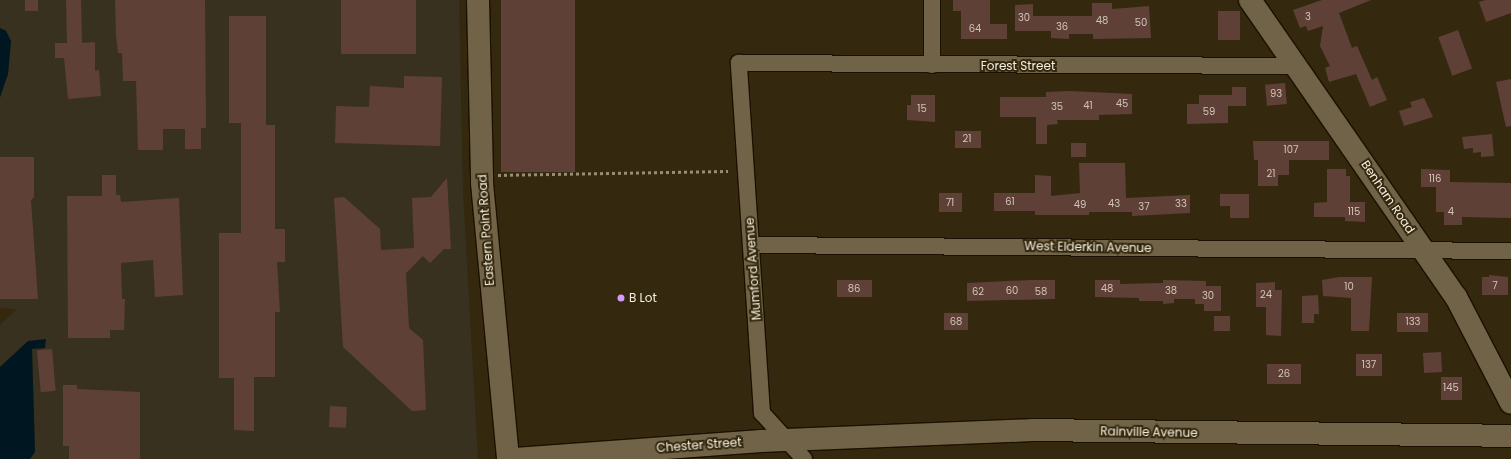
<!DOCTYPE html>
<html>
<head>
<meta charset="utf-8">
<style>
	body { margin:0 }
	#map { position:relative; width:1511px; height:459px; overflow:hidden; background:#34290e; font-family:Poppins,sans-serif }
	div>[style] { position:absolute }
	.industrial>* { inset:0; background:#383120 }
	.water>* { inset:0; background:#001721 }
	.building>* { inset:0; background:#5e4037; transform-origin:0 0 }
	.path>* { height:2.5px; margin-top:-1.25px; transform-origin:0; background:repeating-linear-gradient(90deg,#978e78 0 3px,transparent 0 6px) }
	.roads { filter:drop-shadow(1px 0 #1b1100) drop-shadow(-1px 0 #1b1100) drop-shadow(0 1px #1b1100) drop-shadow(0 -1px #1b1100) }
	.minor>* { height:16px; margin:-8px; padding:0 8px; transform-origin:8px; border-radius:8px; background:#706347 }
	.secondary>* { height:22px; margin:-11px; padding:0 11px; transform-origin:11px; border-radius:11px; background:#706347 }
	.dots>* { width:11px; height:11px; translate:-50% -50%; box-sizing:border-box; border:2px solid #34290e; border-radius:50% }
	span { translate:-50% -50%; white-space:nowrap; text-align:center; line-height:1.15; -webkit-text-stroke:4px #34290e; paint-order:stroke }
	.number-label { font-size:10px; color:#d1c4b6 }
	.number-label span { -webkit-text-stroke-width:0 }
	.street-label { font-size:12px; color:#f7f0e0 }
	.poi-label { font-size:12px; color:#f7f0e0 }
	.left { translate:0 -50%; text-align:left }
</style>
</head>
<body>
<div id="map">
	<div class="industrial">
		<div style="clip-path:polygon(0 0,459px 0,463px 192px,478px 459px,30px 459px,35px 452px,32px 349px,28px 341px,0 367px,0 325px,17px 309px,0 308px,0 98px,8px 74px,11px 41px,6px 31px,0 28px)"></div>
	</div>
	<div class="water">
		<div style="clip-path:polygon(0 28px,6px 31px,11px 41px,8px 74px,0 97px)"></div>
		<div style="clip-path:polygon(46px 339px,45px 348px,32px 349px,35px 452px,30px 459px,0 459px,0 367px,28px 341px)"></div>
	</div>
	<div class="building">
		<div style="left:25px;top:0;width:13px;height:11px"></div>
		<div style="clip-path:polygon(66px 0,81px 0,82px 43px,95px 42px,95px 71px,99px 70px,101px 96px,68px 99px,64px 58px,55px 58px,55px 43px,67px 43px)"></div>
		<div style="clip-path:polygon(115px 0,205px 0,206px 128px,201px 128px,201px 149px,185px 149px,185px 129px,163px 129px,163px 150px,138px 150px,136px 81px,123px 81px,122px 53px,118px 53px,116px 36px)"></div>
		<div style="left:341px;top:0;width:75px;height:54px"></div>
		<div style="left:501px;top:0;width:74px;height:172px"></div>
		<div style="clip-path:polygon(953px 0,990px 0,990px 24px,1007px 24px,1007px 39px,961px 39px,961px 11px,953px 11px)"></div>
		<div style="clip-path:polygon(1322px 0,1371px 0,1339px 13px,1352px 48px,1357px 46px,1372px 80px,1377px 77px,1387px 100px,1370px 107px,1356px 74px,1329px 82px,1325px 68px,1330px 66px,1320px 46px,1323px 26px,1308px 31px,1306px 26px,1300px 28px,1293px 10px)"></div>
		<div style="clip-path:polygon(1486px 0,1511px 0,1511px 13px,1486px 22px,1479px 2px)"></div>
		<div style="clip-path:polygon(1092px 3px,1112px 3px,1112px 9px,1149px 6px,1151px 38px,1093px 39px,1093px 34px,1069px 34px,1069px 39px,1051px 38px,1051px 31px,1015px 31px,1015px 5px,1033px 4px,1033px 16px,1092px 16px)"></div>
		<div style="left:1218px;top:11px;width:22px;height:29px"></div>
		<div style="clip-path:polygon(229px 16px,266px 16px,266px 125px,275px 125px,275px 229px,285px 229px,285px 262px,277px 262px,280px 312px,275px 312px,275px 377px,254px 377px,254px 431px,234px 430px,234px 378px,219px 378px,219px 233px,241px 233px,241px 123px,229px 123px)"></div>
		<div style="left:1458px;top:30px;width:41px;height:21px;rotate:70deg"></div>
		<div style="clip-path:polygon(404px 76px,442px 77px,440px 146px,335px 143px,336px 106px,369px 107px,370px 86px,404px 88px)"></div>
		<div style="clip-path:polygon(1511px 79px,1511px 126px,1506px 127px,1496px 82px)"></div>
		<div style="left:1285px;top:83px;width:21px;height:20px;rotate:85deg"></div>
		<div style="clip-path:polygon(1232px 87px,1246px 87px,1246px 106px,1228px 106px,1228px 123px,1187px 124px,1187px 104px,1199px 104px,1199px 95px,1232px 95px)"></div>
		<div style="clip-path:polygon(1069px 91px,1132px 94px,1132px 114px,1099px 115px,1099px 120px,1057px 120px,1058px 124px,1047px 125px,1047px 144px,1036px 144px,1036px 117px,1000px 117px,1000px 97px,1046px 97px,1046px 92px)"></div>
		<div style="clip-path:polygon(911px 95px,935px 95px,935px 122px,907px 120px,907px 105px,911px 105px)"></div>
		<div style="clip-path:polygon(1424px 98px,1433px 117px,1404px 126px,1399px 111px,1412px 107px,1410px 102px)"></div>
		<div style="left:955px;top:131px;width:26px;height:17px"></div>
		<div style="clip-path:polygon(1492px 134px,1494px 156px,1481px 157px,1481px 152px,1473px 153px,1473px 148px,1464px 149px,1462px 137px)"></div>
		<div style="clip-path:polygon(1253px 141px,1329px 141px,1329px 160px,1289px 160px,1289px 175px,1278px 175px,1278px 186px,1258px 186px,1258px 160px,1254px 160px)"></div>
		<div style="left:1071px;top:143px;width:15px;height:14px"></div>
		<div style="clip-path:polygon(0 157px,34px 157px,34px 197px,31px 200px,38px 299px,0 299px)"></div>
		<div style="clip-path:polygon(1079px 163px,1125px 163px,1126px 198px,1190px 195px,1190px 213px,1132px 216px,1132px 212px,1089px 212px,1089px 215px,1035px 215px,1035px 211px,994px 211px,994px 193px,1035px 193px,1035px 175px,1051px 176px,1051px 196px,1080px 193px)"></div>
		<div style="clip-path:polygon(1327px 169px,1346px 169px,1346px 176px,1350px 176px,1350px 202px,1365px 202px,1365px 222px,1345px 221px,1345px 217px,1314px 217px,1314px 203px,1327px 202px)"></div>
		<div style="clip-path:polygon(1421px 169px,1450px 170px,1450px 182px,1511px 183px,1511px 218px,1462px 217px,1462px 225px,1444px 225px,1444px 212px,1436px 212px,1436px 187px,1421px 187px)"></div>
		<div style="clip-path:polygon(102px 175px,116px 175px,116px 195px,120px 195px,121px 202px,179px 198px,183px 295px,155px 297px,153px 260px,121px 263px,122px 299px,125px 299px,124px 330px,110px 330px,110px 338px,68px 338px,67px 196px,102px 196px)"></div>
		<div style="clip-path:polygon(447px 178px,451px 249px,444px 249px,430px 263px,423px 256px,406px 273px,409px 328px,423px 340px,426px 410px,412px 411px,343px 347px,334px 198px,344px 197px,380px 229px,381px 250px,414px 248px,412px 198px,431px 197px)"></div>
		<div style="left:939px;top:193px;width:23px;height:19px"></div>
		<div style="clip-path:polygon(1220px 194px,1249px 194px,1249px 218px,1230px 218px,1230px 206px,1220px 206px)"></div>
		<div style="clip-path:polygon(1489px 275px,1508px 277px,1508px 295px,1482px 295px,1482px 277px,1489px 277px)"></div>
		<div style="clip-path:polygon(1339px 277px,1372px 277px,1369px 331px,1351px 331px,1351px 298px,1323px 296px,1322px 280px)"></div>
		<div style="left:837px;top:280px;width:35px;height:17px"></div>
		<div style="clip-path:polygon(1031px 280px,1055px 280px,1055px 299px,967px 301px,967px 283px)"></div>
		<div style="clip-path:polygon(1095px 280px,1120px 280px,1120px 284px,1163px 283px,1163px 280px,1206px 281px,1206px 286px,1221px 286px,1221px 311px,1204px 311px,1204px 304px,1195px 304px,1195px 299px,1174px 299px,1174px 303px,1163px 304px,1163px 301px,1139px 301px,1139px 298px,1095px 297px)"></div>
		<div style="clip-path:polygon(1275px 282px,1275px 290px,1282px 290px,1281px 336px,1266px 335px,1266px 307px,1256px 307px,1256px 283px)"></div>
		<div style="clip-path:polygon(1318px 295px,1319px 314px,1314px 314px,1314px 323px,1302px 323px,1302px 296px)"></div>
		<div style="left:968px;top:313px;width:17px;height:24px;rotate:90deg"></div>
		<div style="left:1397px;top:313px;width:31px;height:19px"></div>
		<div style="left:1214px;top:316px;width:16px;height:15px"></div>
		<div style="left:52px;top:349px;width:42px;height:15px;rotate:85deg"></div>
		<div style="left:1441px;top:352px;width:20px;height:18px;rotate:87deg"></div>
		<div style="left:1382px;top:354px;width:22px;height:26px;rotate:90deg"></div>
		<div style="left:1267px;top:364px;width:34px;height:20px"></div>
		<div style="left:1441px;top:377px;width:21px;height:23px"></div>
		<div style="clip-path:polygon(63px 385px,77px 385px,77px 389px,140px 392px,140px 459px,69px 459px,69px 446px,63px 446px)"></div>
		<div style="left:330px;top:406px;width:17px;height:21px;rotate:3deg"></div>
	</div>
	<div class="path">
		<div style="left:498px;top:175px;width:230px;rotate:-1deg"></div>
	</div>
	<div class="roads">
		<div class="minor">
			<div style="left:932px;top:65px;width:65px;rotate:-90deg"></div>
			<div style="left:751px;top:245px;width:760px;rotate:0.45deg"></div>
			<div style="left:804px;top:459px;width:62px;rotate:-132.4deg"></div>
			<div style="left:762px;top:413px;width:351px;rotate:-93.8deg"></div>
			<div style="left:739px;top:63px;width:558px;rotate:0.31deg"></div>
		</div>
		<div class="secondary">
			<div style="left:478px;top:0;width:183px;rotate:88.7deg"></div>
			<div style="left:482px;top:183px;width:277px;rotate:84.6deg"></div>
			<div style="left:1250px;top:0;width:361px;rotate:55.3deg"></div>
			<div style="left:1456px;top:297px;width:119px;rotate:62.6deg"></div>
			<div style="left:515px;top:459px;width:247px;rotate:-4.2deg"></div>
			<div style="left:761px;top:441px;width:271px;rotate:-2.3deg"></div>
			<div style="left:1032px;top:430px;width:479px;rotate:0.7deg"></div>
		</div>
	</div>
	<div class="dots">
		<div style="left:621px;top:298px;background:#d39cfc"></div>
	</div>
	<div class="number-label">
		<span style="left:1308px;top:17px">3</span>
		<span style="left:1024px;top:18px">30</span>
		<span style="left:1102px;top:21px">48</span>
		<span style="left:1141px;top:23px">50</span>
		<span style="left:1062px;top:27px">36</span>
		<span style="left:975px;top:29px">64</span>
		<span style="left:1276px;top:94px">93</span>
		<span style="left:1122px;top:104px">45</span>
		<span style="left:1088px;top:106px">41</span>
		<span style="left:1057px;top:107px">35</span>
		<span style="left:922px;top:109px">15</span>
		<span style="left:1209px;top:112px">59</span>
		<span style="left:967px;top:139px">21</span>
		<span style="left:1291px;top:150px">107</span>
		<span style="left:1271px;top:174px">21</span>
		<span style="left:1435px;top:179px">116</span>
		<span style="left:1010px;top:202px">61</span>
		<span style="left:950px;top:203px">71</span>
		<span style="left:1114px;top:204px">43</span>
		<span style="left:1181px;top:204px">33</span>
		<span style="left:1080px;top:205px">49</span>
		<span style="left:1144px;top:207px">37</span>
		<span style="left:1354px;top:212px">115</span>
		<span style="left:1451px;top:212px">4</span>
		<span style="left:1495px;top:286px">7</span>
		<span style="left:1349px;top:287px">10</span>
		<span style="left:854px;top:289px">86</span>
		<span style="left:1107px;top:289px">48</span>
		<span style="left:1012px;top:291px">60</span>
		<span style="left:1171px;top:291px">38</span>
		<span style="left:978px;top:292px">62</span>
		<span style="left:1041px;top:292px">58</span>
		<span style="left:1266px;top:295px">24</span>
		<span style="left:1208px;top:296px">30</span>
		<span style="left:956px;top:322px">68</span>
		<span style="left:1413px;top:322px">133</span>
		<span style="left:1369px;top:365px">137</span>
		<span style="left:1284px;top:374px">26</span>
		<span style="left:1451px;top:388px">145</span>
	</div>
	<div class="street-label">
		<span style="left:1018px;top:66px">Forest Street</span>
		<span style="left:1388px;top:197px;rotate:56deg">Benham Road</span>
		<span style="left:486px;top:230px;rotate:-94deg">Eastern Point Road</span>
		<span style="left:1088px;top:247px;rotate:1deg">West Elderkin Avenue</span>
		<span style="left:753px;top:269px;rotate:-94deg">Mumford Avenue</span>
		<span style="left:1149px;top:432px;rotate:1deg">Rainville Avenue</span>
		<span style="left:699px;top:445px;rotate:-4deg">Chester Street</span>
	</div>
	<div class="poi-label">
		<span class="left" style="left:629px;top:298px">B Lot</span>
	</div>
</div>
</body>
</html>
